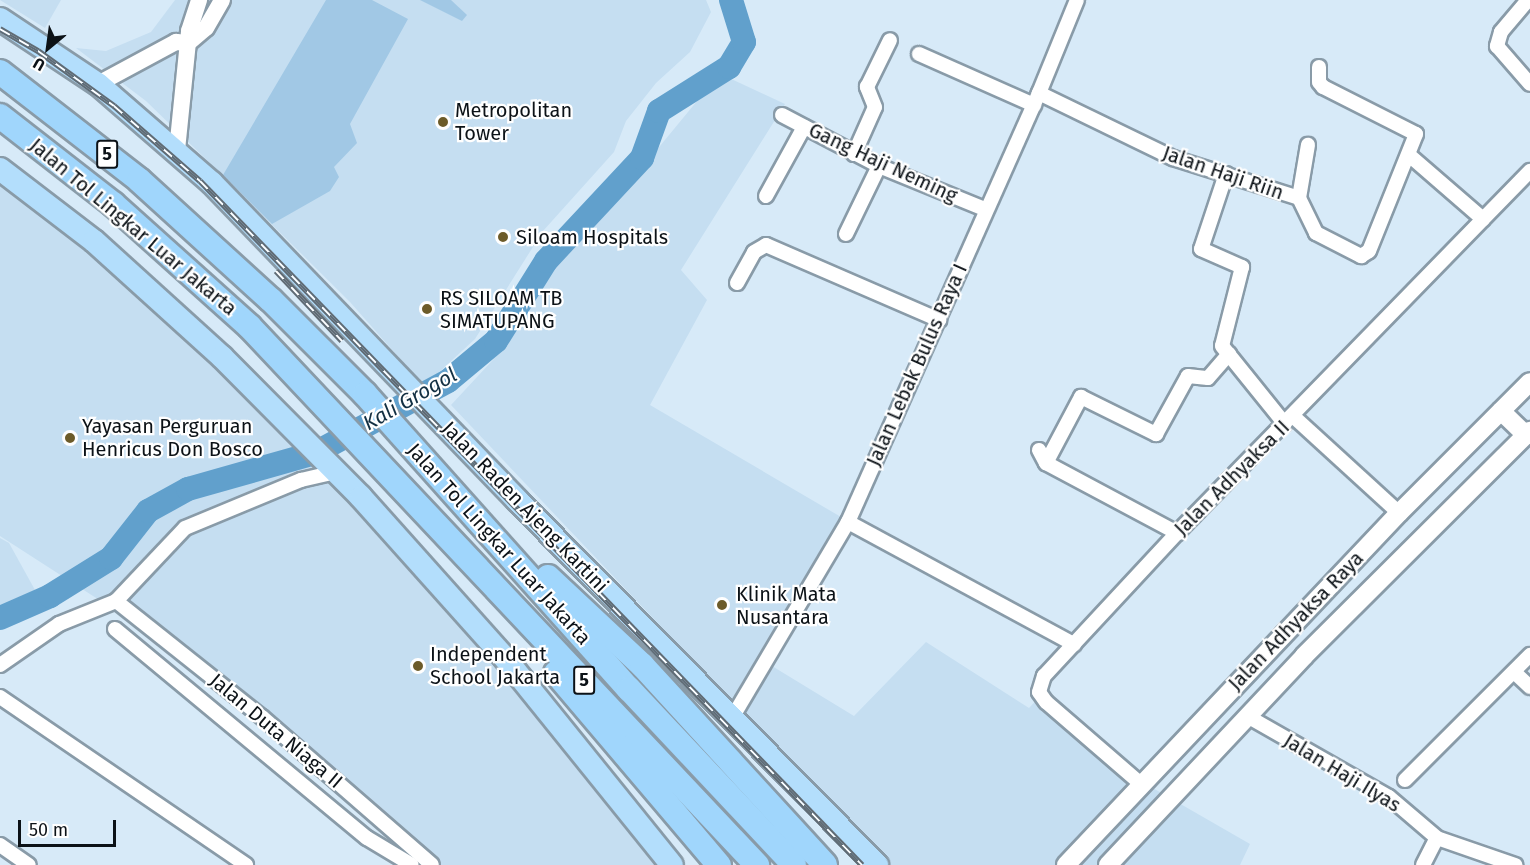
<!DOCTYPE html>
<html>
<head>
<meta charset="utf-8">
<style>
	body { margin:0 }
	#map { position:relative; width:1530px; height:865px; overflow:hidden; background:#d7eaf8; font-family:"Fira Sans",sans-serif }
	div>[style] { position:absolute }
	.built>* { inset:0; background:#c5def1 }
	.green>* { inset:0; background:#a1c8e5 }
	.river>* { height:24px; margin:-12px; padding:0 12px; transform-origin:12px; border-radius:12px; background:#61a0cc }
	.roads { filter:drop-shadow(2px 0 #899ba8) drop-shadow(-2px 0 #899ba8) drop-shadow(0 2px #899ba8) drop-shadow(0 -2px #899ba8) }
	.minor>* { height:14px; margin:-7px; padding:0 7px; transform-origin:7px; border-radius:7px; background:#fff }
	.tertiary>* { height:16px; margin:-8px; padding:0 8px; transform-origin:8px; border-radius:8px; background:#fff }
	.secondary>* { height:18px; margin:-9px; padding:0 9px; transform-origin:9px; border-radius:9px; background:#fff }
	.trunk>* { height:22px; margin:-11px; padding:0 11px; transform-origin:11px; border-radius:11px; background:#b3defc }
	.motorway>* { height:24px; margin:-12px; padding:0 12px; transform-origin:12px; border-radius:12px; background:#a0d6fc }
	.rail>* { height:6px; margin-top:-3px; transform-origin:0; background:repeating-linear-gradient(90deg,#fff 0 11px,#606b74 0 22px); box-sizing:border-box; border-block:2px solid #606b74 }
	.dots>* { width:16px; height:16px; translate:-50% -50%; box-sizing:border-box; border:3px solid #fff; border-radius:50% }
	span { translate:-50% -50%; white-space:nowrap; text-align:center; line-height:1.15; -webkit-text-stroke:4.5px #fff; paint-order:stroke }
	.shield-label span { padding:2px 4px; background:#fff; border:2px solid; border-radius:4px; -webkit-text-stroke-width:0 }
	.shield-label { font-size:18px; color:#0c1217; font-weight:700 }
	.poi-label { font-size:20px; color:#0c1217 }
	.left { translate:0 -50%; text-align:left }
	.street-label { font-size:20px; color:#0c1217 }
	.water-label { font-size:21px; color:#133043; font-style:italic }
	.north { position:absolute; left:18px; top:18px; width:60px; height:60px; -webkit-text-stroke:4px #fff; paint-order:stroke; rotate:209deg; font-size:16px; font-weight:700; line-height:24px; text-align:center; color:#0c1217 }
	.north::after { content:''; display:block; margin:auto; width:21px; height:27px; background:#0c1217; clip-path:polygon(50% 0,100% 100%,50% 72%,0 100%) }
	.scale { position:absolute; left:18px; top:820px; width:98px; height:27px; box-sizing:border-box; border:3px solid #0c1217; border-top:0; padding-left:8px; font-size:18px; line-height:21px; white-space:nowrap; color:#0c1217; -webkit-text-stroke:4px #fff; paint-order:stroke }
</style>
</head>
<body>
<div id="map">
	<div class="built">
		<div style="clip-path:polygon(0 0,61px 0,45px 28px)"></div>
		<div style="clip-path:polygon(175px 0,706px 0,711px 12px,690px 52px,656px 83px,626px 121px,614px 152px,543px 231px,475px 339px,424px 386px,350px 302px,213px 166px,146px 101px,76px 48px,106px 51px,151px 32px)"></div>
		<div style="clip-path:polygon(727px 77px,785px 104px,681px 270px,707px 300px,650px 405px,841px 517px,772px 666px,854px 716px,926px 642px,1029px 708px,1046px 690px,1144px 783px,1250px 844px,1240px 865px,887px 865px,451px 405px,504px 348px,543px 269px,599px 220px,702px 95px)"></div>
		<div style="clip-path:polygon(0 162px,235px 356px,681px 865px,441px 865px,367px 803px,107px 605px,0 536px)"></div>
		<div style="clip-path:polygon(0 538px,9px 543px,35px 590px,0 606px)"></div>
	</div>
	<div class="green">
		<div style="clip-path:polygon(326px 0,372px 0,408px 19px,350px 124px,357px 143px,334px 167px,339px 177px,330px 191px,272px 224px,223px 175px)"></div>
		<div style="clip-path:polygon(420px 0,451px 0,467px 15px,462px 21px)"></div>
	</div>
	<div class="river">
		<div style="left:0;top:618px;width:55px;rotate:-23.7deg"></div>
		<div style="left:50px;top:596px;width:72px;rotate:-31.9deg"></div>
		<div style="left:111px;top:558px;width:60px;rotate:-51.8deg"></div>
		<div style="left:148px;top:511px;width:46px;rotate:-28.8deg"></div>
		<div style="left:188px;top:489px;width:132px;rotate:-15.8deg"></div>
		<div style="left:315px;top:453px;width:151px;rotate:-28.4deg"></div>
		<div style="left:448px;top:381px;width:62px;rotate:-39.8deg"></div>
		<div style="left:496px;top:341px;width:94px;rotate:-58deg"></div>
		<div style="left:546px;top:261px;width:141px;rotate:-47deg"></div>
		<div style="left:642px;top:158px;width:50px;rotate:-70.1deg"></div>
		<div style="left:659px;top:111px;width:83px;rotate:-32.2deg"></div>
		<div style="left:729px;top:67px;width:29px;rotate:-59deg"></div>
		<div style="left:744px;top:42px;width:44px;rotate:-107.2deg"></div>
	</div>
	<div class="roads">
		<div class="minor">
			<div style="left:1528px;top:0;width:42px;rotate:130.2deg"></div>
			<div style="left:1501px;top:32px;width:15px;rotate:106deg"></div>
			<div style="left:1497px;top:46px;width:50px;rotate:49deg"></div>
			<div style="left:919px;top:54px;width:126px;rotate:23.9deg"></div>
			<div style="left:1039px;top:93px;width:149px;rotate:25.9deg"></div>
			<div style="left:1173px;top:158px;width:132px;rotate:17.6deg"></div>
			<div style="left:1299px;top:198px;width:39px;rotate:64deg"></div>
			<div style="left:1316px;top:233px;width:51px;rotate:27.1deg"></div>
			<div style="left:1361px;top:256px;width:9px;rotate:-32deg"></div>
			<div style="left:1369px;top:251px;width:126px;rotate:-68.1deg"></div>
			<div style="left:1416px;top:134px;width:104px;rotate:-153.2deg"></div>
			<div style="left:1323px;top:87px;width:6px;rotate:-129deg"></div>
			<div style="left:1319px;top:82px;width:15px;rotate:-90deg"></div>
			<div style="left:782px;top:115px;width:110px;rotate:27.7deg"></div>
			<div style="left:879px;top:166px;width:114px;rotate:22.1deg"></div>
			<div style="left:854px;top:154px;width:51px;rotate:-65.9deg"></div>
			<div style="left:875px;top:107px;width:22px;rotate:-112deg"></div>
			<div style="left:867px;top:87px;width:52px;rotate:-63.9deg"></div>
			<div style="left:1409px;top:155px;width:98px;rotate:40.9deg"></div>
			<div style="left:1226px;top:174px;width:79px;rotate:108.4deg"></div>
			<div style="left:1201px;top:249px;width:45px;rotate:23.7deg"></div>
			<div style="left:1242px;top:267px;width:81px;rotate:104.2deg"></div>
			<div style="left:1222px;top:346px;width:100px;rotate:51.1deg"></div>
			<div style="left:766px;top:196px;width:79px;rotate:-61.2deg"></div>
			<div style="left:1299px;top:198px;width:54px;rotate:-80.4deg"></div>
			<div style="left:846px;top:234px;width:76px;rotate:-64.1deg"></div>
			<div style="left:737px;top:283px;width:35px;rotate:-61deg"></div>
			<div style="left:754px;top:252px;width:14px;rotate:-30deg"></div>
			<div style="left:766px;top:245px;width:189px;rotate:23.4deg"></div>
			<div style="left:1294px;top:417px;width:142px;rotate:42.4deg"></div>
			<div style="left:1039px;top:450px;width:15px;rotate:62deg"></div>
			<div style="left:1046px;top:463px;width:149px;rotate:28.1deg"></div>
			<div style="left:1046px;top:463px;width:75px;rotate:-62.1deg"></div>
			<div style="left:1081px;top:397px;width:84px;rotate:26.3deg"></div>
			<div style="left:1156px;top:434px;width:66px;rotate:-61.1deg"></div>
			<div style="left:1188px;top:376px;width:20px;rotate:6deg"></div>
			<div style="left:1208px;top:378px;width:32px;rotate:-49deg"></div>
			<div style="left:848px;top:522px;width:257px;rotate:28.4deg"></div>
			<div style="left:116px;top:601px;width:186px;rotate:38.5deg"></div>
			<div style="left:262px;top:717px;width:225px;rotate:41deg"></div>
			<div style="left:115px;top:629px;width:327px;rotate:39.7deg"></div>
			<div style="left:367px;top:838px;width:52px;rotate:31deg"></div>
			<div style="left:0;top:665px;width:72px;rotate:-34.8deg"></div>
			<div style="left:59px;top:624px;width:61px;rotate:-22deg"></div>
			<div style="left:116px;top:601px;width:100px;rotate:-46.6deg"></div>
			<div style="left:185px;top:528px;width:126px;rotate:-22.5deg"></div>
			<div style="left:301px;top:480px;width:36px;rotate:-13deg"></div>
			<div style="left:1514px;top:672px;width:22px;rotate:43deg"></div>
			<div style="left:0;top:697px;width:298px;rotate:34.3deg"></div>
			<div style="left:1247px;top:716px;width:163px;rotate:29.7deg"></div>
			<div style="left:1389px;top:797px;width:63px;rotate:40.5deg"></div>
			<div style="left:1437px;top:838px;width:83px;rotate:19.1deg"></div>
			<div style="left:732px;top:718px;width:228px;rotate:-59.4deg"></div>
			<div style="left:848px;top:522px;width:470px;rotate:-66deg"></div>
			<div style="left:1039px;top:93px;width:100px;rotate:-67.8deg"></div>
			<div style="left:1405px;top:780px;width:177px;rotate:-45deg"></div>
			<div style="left:1141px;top:784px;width:125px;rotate:-139.2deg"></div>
			<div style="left:1046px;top:702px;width:12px;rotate:-125deg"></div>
			<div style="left:1039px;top:692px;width:17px;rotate:-73deg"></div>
			<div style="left:1044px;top:676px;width:195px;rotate:-47.1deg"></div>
			<div style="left:1177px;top:533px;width:506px;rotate:-45.72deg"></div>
			<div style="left:0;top:845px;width:35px;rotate:35deg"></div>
			<div style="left:1423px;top:865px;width:30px;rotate:-63deg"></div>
		</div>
		<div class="tertiary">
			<div style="left:98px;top:84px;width:89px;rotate:-28.3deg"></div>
			<div style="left:176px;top:42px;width:12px;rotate:5deg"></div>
			<div style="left:188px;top:43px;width:23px;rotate:-40deg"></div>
			<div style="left:206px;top:28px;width:32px;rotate:-60deg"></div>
			<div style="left:177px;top:150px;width:120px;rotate:-84.2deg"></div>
			<div style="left:189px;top:31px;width:33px;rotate:-72deg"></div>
		</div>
		<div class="secondary">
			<div style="left:1501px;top:411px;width:35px;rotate:44deg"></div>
			<div style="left:1066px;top:865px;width:485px;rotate:-46.6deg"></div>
			<div style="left:1399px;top:513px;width:185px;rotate:-45deg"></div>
			<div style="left:1108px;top:865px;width:287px;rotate:-46.8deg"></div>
			<div style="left:1304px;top:656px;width:319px;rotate:-44.9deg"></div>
		</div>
		<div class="trunk">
			<div style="left:0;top:19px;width:118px;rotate:33.6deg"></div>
			<div style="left:98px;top:84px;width:151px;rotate:41deg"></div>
			<div style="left:212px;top:183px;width:440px;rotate:46.1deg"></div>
			<div style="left:517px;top:500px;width:513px;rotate:45.4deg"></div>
			<div style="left:0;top:169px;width:118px;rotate:37.5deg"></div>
			<div style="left:94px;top:241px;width:173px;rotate:42.2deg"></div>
			<div style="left:222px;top:357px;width:197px;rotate:45.2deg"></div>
			<div style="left:361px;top:497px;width:215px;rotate:48.2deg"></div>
			<div style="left:504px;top:657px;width:267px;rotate:51.1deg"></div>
		</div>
		<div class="motorway">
			<div style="left:0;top:72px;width:176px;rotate:37.8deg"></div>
			<div style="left:139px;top:180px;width:178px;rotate:42.3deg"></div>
			<div style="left:271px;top:300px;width:133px;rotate:45deg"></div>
			<div style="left:365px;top:394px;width:396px;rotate:48.2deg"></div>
			<div style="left:629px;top:689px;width:241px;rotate:46.8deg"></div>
			<div style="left:0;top:116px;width:143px;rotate:37.9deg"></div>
			<div style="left:113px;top:204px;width:183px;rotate:41.9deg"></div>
			<div style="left:249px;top:326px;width:741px;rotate:46.7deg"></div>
			<div style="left:548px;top:577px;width:129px;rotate:43.1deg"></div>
			<div style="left:642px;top:665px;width:271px;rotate:47.5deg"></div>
			<div style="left:556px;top:673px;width:252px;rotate:49.7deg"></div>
		</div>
	</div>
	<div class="rail">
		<div style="left:0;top:29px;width:44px;rotate:30.1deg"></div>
		<div style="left:38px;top:51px;width:94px;rotate:35.9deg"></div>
		<div style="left:114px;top:106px;width:114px;rotate:41.1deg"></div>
		<div style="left:200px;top:181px;width:952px;rotate:45.94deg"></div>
		<div style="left:276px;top:271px;width:96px;rotate:46.7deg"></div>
	</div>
	<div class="dots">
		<div style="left:443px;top:122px;background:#6c5b29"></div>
		<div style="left:503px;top:237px;background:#6c5b29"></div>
		<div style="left:427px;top:309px;background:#6c5b29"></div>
		<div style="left:70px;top:438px;background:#6c5b29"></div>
		<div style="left:722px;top:605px;background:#6c5b29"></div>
		<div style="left:418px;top:666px;background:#6c5b29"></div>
	</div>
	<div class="shield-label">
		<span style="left:107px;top:154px">5</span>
		<span style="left:584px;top:680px">5</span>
	</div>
	<div class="poi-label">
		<span class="left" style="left:455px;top:122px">Metropolitan<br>Tower</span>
		<span class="left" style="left:516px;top:237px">Siloam Hospitals</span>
		<span class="left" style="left:440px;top:310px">RS SILOAM TB<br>SIMATUPANG</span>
		<span class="left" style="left:82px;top:438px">Yayasan Perguruan<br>Henricus Don Bosco</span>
		<span class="left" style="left:736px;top:606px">Klinik Mata<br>Nusantara</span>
		<span class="left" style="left:430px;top:666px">Independent<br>School Jakarta</span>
	</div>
	<div class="street-label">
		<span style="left:883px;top:163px;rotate:25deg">Gang Haji Neming</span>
		<span style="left:1223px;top:173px;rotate:19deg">Jalan Haji Riin</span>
		<span style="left:133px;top:227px;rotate:40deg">Jalan Tol Lingkar Luar Jakarta</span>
		<span style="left:917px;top:365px;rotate:-66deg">Jalan Lebak Bulus Raya I</span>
		<span style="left:1232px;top:478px;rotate:-45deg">Jalan Adhyaksa II</span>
		<span style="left:525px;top:507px;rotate:46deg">Jalan Raden Ajeng Kartini</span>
		<span style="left:499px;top:544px;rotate:48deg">Jalan Tol Lingkar Luar Jakarta</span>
		<span style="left:1296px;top:621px;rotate:-46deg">Jalan Adhyaksa Raya</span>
		<span style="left:276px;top:731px;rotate:40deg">Jalan Duta Niaga II</span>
		<span style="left:1342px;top:773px;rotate:31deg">Jalan Haji Ilyas</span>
	</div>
	<div class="water-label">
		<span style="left:410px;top:399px;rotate:-30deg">Kali Grogol</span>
	</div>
	<div class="north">U</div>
	<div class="scale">50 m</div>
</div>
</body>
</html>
